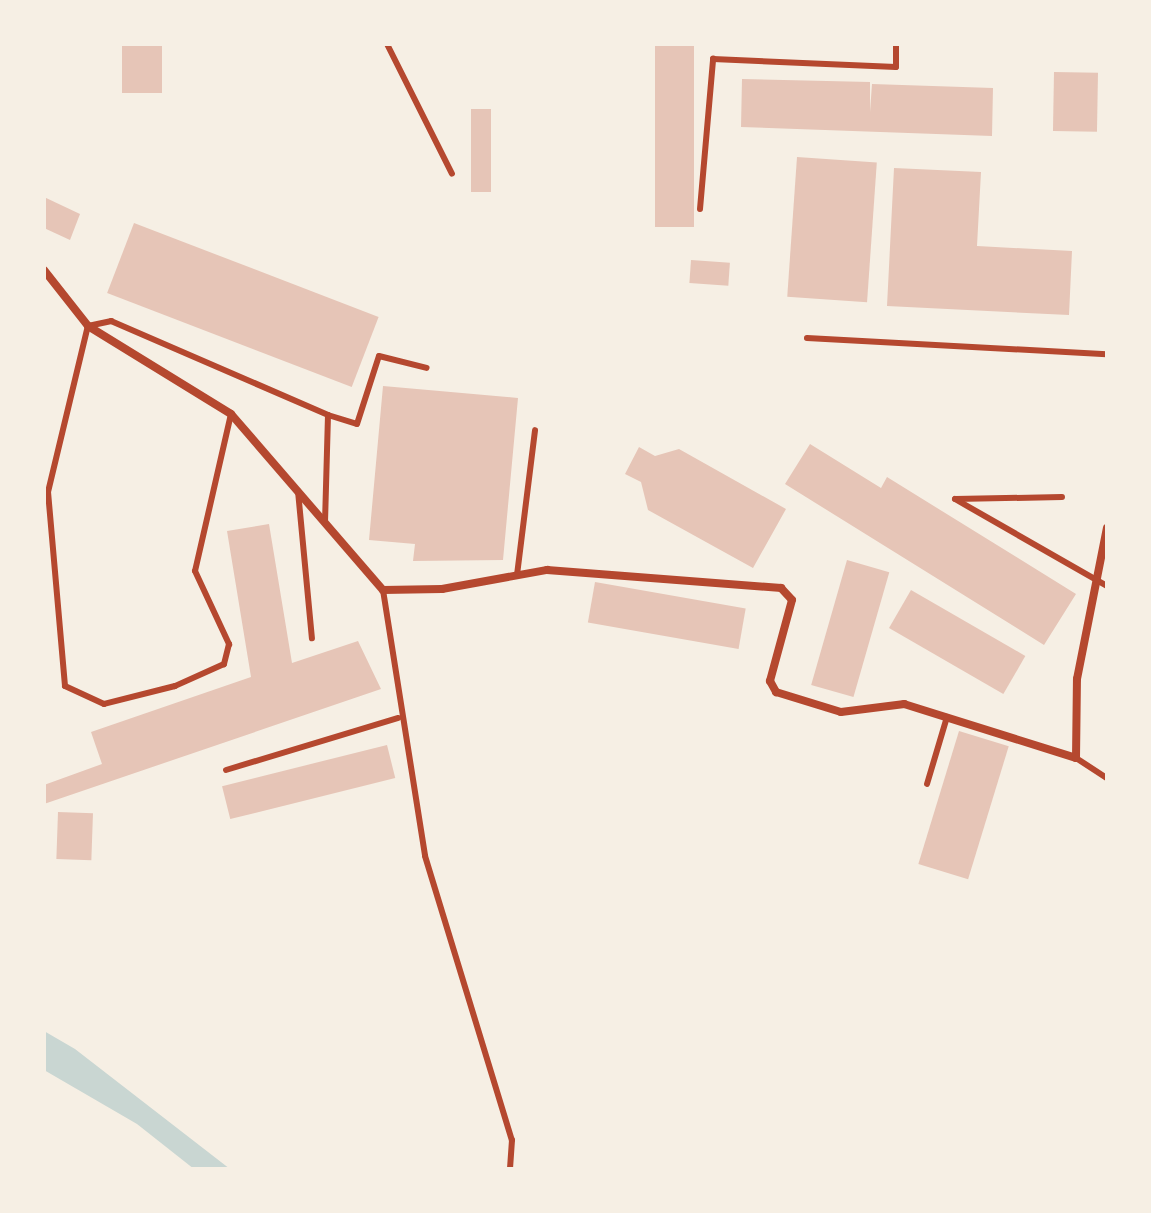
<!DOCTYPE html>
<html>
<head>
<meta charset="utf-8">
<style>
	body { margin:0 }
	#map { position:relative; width:1151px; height:1213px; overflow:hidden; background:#f6efe4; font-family:"Sofia Sans Condensed",sans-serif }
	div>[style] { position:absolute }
	.water>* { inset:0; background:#c9d6d2 }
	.building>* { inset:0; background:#e6c5b7; transform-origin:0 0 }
	.service>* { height:6px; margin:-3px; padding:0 3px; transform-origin:3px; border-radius:3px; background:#b5482f }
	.minor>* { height:8px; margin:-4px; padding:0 4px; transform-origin:4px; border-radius:4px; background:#b5482f }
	span { translate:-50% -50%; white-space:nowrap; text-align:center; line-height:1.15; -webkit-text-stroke:6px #f6efe4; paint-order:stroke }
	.frame { position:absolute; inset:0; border:46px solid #f6efe4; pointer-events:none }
</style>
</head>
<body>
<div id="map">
	<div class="water">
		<div style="clip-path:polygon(44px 1031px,75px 1049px,230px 1169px,194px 1169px,137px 1124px,44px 1070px)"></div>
	</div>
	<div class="building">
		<div style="left:122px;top:44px;width:40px;height:49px"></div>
		<div style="left:655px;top:44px;width:39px;height:183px"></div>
		<div style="left:1054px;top:72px;width:44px;height:59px;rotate:1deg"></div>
		<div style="clip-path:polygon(742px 79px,870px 82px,870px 112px,872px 84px,993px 88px,992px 136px,741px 127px)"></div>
		<div style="left:471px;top:109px;width:20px;height:83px"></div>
		<div style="left:797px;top:157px;width:80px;height:140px;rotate:4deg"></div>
		<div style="clip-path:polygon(894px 168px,981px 172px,977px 246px,1072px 251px,1069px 315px,887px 306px)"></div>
		<div style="clip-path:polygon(44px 197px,80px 214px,70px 240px,44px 228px)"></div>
		<div style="left:134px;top:223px;width:262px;height:75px;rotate:21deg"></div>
		<div style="left:691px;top:260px;width:39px;height:23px;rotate:4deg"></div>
		<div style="clip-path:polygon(383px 386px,518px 398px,503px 560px,413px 561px,415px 544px,369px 540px)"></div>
		<div style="clip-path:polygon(810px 444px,881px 488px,887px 477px,1076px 594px,1044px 645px,785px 484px)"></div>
		<div style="clip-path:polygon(639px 447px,655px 456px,679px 449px,786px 509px,753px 568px,648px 510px,641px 482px,625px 474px)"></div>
		<div style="clip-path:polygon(269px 524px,292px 663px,358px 641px,381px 689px,44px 804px,44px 785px,102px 764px,91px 732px,251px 677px,227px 531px)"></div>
		<div style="left:847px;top:560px;width:44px;height:130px;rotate:16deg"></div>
		<div style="left:595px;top:582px;width:153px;height:41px;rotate:10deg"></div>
		<div style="left:911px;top:590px;width:132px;height:44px;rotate:30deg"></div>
		<div style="left:959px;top:731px;width:52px;height:139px;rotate:17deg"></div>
		<div style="left:387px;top:745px;width:34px;height:170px;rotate:76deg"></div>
		<div style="left:58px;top:812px;width:35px;height:47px;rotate:2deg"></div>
	</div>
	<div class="service">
		<div style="left:387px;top:44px;width:145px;rotate:63.4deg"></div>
		<div style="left:700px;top:209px;width:151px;rotate:-85deg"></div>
		<div style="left:713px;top:59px;width:183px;rotate:2.5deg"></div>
		<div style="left:896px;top:67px;width:23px;rotate:-90deg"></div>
		<div style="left:807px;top:338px;width:300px;rotate:3.1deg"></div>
		<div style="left:231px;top:414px;width:161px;rotate:102.9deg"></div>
		<div style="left:195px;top:571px;width:81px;rotate:65deg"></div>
		<div style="left:229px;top:644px;width:21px;rotate:104deg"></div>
		<div style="left:224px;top:664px;width:54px;rotate:155.8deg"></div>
		<div style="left:175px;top:686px;width:73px;rotate:165.8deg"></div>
		<div style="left:104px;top:704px;width:43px;rotate:-155.2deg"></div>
		<div style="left:65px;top:686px;width:195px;rotate:-95deg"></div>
		<div style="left:48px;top:492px;width:171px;rotate:-76.5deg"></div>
		<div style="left:88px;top:326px;width:24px;rotate:-12deg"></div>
		<div style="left:111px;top:321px;width:236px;rotate:23.4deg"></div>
		<div style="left:328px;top:415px;width:107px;rotate:91.6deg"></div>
		<div style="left:328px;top:415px;width:30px;rotate:17deg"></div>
		<div style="left:357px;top:424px;width:71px;rotate:-72.1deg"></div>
		<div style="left:379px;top:356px;width:49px;rotate:14deg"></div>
		<div style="left:298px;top:491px;width:148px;rotate:84.6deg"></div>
		<div style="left:1062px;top:497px;width:107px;rotate:178.9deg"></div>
		<div style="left:955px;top:499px;width:175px;rotate:29.8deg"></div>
		<div style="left:517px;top:575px;width:146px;rotate:-82.9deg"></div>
		<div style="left:383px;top:590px;width:269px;rotate:81deg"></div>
		<div style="left:425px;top:856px;width:297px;rotate:73deg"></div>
		<div style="left:512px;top:1140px;width:29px;rotate:94deg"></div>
		<div style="left:1076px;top:758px;width:37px;rotate:33deg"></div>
		<div style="left:226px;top:770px;width:180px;rotate:-16.8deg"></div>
		<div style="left:927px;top:784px;width:70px;rotate:-73.4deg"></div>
	</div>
	<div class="minor">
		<div style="left:44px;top:270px;width:71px;rotate:51.8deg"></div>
		<div style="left:88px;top:326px;width:168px;rotate:31.6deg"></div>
		<div style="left:231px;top:414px;width:233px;rotate:49.2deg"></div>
		<div style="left:383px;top:590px;width:59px;rotate:-1deg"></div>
		<div style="left:442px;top:589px;width:107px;rotate:-10.3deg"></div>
		<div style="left:547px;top:570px;width:235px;rotate:4.4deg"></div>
		<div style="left:781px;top:588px;width:16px;rotate:47deg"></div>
		<div style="left:792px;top:600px;width:84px;rotate:105.2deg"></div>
		<div style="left:770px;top:681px;width:13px;rotate:61deg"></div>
		<div style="left:776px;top:692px;width:68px;rotate:17.1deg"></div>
		<div style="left:841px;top:712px;width:64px;rotate:-7.2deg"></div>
		<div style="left:904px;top:704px;width:180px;rotate:17.4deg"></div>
		<div style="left:1076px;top:758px;width:79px;rotate:-89.3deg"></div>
		<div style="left:1077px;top:679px;width:154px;rotate:-78.8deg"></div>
	</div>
	<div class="frame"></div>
</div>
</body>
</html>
